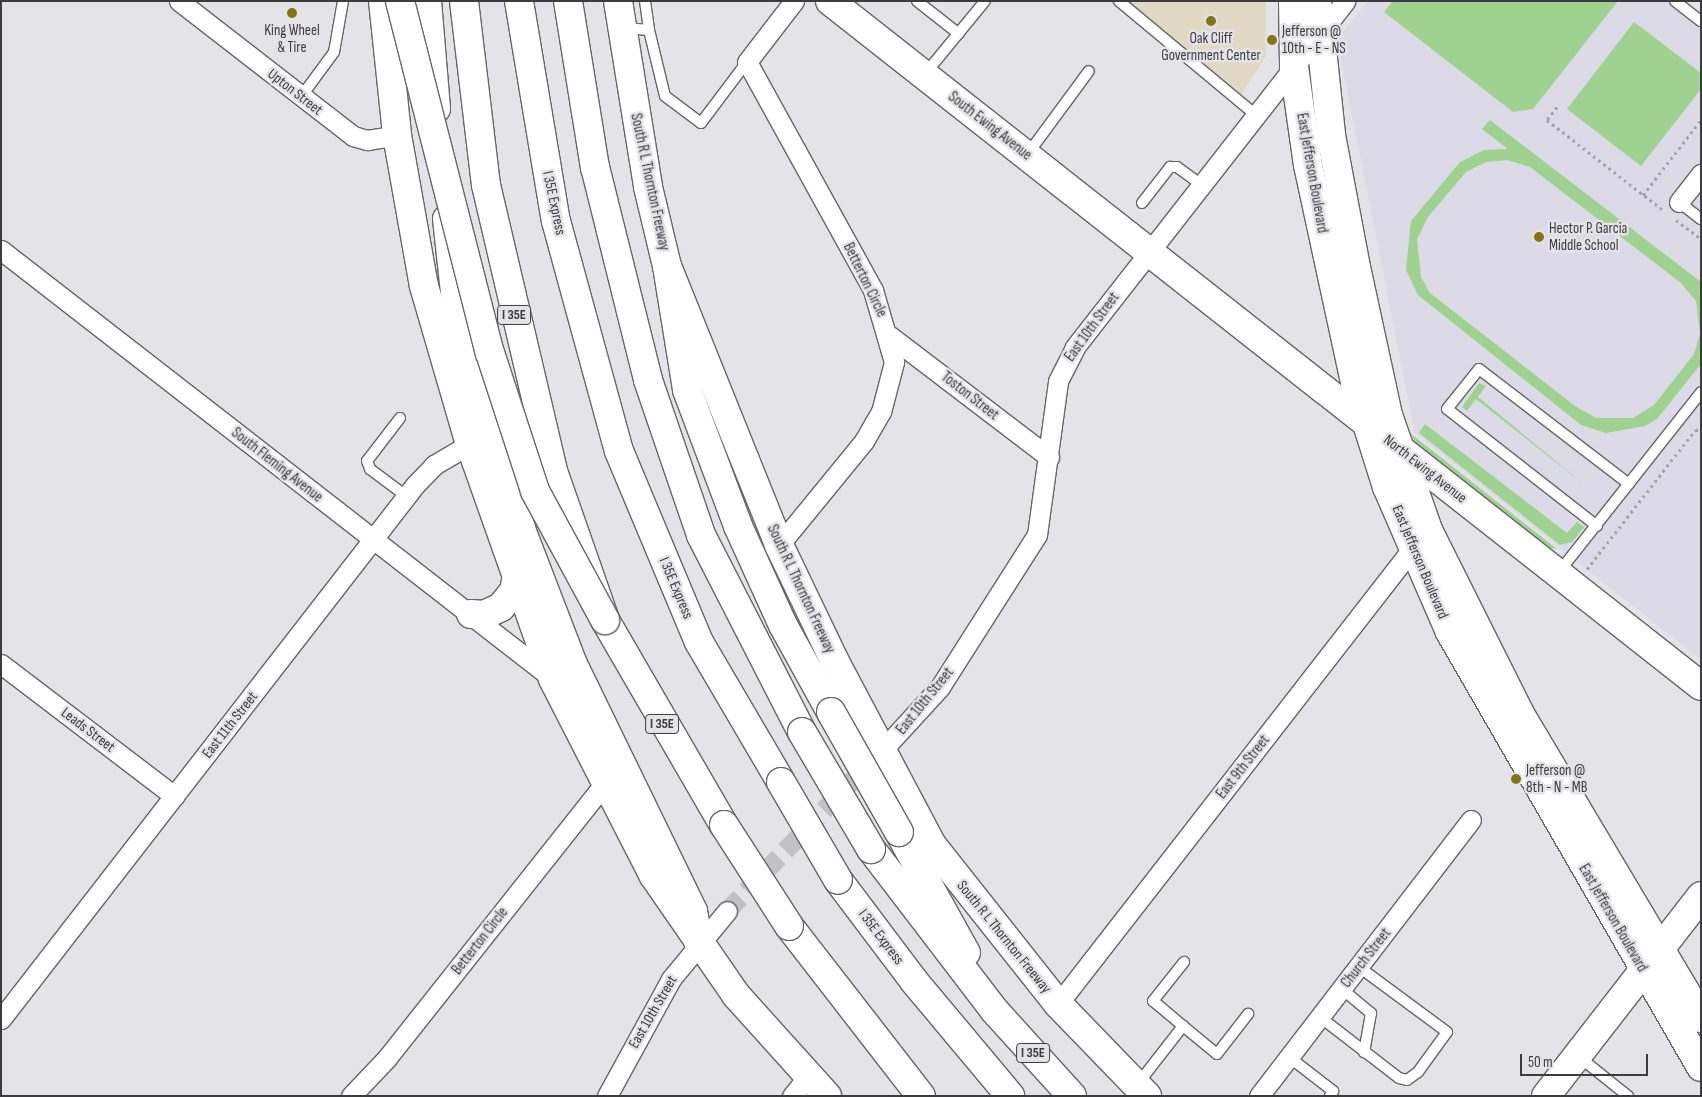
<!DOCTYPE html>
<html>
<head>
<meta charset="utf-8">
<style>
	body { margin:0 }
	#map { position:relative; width:1702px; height:1097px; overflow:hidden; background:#e4e3e8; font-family:"Sofia Sans Condensed",sans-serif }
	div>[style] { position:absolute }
	.commercial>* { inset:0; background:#e2d9c4 }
	.built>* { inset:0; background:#dcdae7 }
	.green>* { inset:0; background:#9fd290 }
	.street-tunnel>* { height:19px; margin-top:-9.5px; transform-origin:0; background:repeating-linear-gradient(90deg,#c2c1c6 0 19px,transparent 0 28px) }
	.path>* { height:3px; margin-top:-1.5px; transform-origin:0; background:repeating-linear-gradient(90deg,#a1a0a4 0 2.5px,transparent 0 6.5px) }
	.roads { filter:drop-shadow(1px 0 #66656a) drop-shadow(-1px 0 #66656a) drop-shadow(0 1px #66656a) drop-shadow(0 -1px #66656a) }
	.lane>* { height:10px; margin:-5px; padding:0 5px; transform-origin:5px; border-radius:5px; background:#fff }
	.street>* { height:19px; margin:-9.5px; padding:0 9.5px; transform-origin:9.5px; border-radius:9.5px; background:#fff }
	.secondary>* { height:28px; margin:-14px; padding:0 14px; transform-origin:14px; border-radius:14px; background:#fff }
	.highway>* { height:28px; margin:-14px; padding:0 14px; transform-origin:14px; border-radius:14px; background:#fff }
	.bridges { filter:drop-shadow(1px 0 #66656a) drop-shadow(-1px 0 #66656a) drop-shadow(0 1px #66656a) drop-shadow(0 -1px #66656a) }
	.highway-bridge>* { height:28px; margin:-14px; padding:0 14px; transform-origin:14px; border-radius:14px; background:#fff }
	.dots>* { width:14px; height:14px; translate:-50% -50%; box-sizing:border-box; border:2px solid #e4e3e8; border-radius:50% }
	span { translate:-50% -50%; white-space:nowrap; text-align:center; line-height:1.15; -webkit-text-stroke:5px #e4e3e8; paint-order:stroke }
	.shield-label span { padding:1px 4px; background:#e4e3e8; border:1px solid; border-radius:4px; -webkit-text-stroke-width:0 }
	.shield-label { font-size:14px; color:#3c3b3d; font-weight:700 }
	.poi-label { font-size:15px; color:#3c3b3d }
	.left { translate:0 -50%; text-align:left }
	.street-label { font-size:15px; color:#3c3b3d }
	.frame { position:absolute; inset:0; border:2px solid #3c3b3d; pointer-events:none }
	.scale { position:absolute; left:1520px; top:1054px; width:128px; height:22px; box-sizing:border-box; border:2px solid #3c3b3d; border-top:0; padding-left:6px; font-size:15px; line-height:18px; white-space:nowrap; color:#3c3b3d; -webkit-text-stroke:4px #e4e3e8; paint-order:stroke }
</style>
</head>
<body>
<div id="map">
	<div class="commercial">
		<div style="clip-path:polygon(1117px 1px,1266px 1px,1266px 56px,1239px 98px)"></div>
	</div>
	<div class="built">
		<div style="clip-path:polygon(1367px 1px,1681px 1px,1701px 17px,1701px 660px,1415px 433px,1337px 40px)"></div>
	</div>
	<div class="green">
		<div style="clip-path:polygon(1393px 1px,1618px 1px,1533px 109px,1513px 112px,1384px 12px)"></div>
		<div style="clip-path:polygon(1634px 22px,1701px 73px,1701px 89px,1641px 166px,1567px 109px)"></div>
		<div style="clip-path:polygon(evenodd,1490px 120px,1701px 282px,1701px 364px,1657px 419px,1645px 426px,1606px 433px,1581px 425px,1418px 295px,1406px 270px,1411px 221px,1460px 162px,1484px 150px,1508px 149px,1482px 129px,1490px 120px,1507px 160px,1530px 167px,1681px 283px,1696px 301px,1700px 334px,1694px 354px,1654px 405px,1633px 418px,1596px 418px,1575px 406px,1430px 293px,1421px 277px,1417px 239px,1428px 217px,1466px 172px,1486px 162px,1507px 160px)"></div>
		<div style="clip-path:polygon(1479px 383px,1486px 386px,1478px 397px,1586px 486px,1476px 399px,1467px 411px,1462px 407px)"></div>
		<div style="clip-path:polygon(1425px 424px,1567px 533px,1577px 522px,1584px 527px,1572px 542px,1560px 545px,1419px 433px)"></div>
		<div style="clip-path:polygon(1410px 433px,1557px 549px,1546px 547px,1417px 445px)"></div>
	</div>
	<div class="street-tunnel">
		<div style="left:727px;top:911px;width:207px;rotate:-46.2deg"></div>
	</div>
	<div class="path">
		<div style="left:1557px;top:107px;width:16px;rotate:128deg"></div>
		<div style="left:1547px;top:120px;width:147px;rotate:37.8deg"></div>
		<div style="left:1643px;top:195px;width:95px;rotate:-52.3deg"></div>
		<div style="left:1676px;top:220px;width:31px;rotate:37deg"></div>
		<div style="left:1587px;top:569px;width:177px;rotate:-52.1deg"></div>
		<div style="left:1696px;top:429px;width:6px;rotate:39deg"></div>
	</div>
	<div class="roads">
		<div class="lane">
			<div style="left:645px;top:1px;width:29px;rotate:82deg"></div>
			<div style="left:917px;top:1px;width:53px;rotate:38.2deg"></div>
			<div style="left:1119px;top:1px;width:178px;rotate:39.8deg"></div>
			<div style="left:1675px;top:1px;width:33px;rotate:38deg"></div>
			<div style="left:625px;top:28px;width:24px;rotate:5deg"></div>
			<div style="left:649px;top:30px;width:68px;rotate:76.4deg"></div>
			<div style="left:665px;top:96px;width:45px;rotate:36.9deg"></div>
			<div style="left:701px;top:123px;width:76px;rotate:-53deg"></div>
			<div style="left:925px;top:74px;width:94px;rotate:-50.6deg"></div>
			<div style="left:301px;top:97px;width:56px;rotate:-53.7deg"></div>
			<div style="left:334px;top:52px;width:52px;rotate:-80deg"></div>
			<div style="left:1027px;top:155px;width:104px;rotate:-53.6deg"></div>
			<div style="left:1679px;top:202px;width:28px;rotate:38deg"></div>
			<div style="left:1142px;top:203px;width:46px;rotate:-52.1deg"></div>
			<div style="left:1170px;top:167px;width:7px"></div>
			<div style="left:1177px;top:167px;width:31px;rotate:36deg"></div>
			<div style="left:400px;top:418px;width:54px;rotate:127.5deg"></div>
			<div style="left:367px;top:461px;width:9px;rotate:69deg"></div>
			<div style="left:370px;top:469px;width:45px;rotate:36.9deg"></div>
			<div style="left:1597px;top:526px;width:190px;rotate:-142deg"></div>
			<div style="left:1447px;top:409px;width:51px;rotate:-51.3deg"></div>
			<div style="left:1479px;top:369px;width:189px;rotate:37.5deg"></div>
			<div style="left:1559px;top:572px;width:229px;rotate:-51.7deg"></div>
			<div style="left:1342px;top:989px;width:38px;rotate:40deg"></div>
			<div style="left:1371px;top:1013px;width:40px;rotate:100deg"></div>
			<div style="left:1320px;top:1017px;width:100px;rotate:37.7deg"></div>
			<div style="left:1399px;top:1078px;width:8px;rotate:14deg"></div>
			<div style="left:1407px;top:1080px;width:14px;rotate:-36deg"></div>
			<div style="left:1418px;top:1072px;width:49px;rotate:-54.1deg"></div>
			<div style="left:1447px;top:1032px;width:109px;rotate:-143.5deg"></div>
			<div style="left:1183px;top:1026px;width:39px;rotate:-140deg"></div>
			<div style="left:1153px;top:1001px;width:50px;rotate:-51.5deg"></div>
			<div style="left:1578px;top:1056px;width:64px;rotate:38.7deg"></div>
			<div style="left:1289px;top:1057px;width:56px;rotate:37.7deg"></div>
			<div style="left:1333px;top:1091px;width:6px;rotate:121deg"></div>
			<div style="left:1137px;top:1085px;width:75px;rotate:-52.1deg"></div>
			<div style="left:1183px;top:1026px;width:44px;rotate:39.5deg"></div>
			<div style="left:1217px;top:1054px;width:51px;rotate:-52.2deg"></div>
		</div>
		<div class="street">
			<div style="left:179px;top:1px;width:220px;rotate:37.8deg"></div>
			<div style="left:353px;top:136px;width:15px;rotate:16deg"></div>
			<div style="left:367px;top:140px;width:30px;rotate:-9deg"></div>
			<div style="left:1679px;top:202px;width:36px;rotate:-52deg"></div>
			<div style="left:1px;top:250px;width:698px;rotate:37.84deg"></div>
			<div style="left:890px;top:336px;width:200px;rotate:37.3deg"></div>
			<div style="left:779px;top:545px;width:134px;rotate:-50.7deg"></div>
			<div style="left:864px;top:441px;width:34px;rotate:-60deg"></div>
			<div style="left:881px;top:412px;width:52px;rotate:-75.4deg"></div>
			<div style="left:894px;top:362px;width:75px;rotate:-106.3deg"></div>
			<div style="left:873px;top:290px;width:260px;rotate:-118.9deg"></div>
			<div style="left:747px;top:62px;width:77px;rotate:-52.4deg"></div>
			<div style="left:1px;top:664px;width:218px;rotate:37.3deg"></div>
			<div style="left:875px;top:758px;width:96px;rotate:-47.5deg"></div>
			<div style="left:940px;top:687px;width:180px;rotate:-57.5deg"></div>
			<div style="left:1037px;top:535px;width:155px;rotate:-82.2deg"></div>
			<div style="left:1058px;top:381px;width:38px;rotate:-63deg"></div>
			<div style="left:1075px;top:347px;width:439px;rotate:-52deg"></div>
			<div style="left:1058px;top:1004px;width:588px;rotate:-52.12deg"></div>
			<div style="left:1px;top:1019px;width:676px;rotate:-52.21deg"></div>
			<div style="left:415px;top:485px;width:28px;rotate:-46deg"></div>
			<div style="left:434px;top:465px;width:42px;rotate:-30.3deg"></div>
			<div style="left:351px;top:1096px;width:52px;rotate:-46.5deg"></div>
			<div style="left:387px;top:1058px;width:351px;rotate:-51.6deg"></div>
			<div style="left:607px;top:1096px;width:133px;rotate:-61.3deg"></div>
			<div style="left:671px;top:979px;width:88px;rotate:-50.5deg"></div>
			<div style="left:792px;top:1096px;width:26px;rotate:-51deg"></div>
			<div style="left:1259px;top:1096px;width:348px;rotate:-52.5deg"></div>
		</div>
		<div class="secondary">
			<div style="left:383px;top:1px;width:135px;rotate:84deg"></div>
			<div style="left:397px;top:135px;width:153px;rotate:79.9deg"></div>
			<div style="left:424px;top:286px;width:165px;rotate:73.8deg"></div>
			<div style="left:470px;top:444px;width:249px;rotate:70.5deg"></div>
			<div style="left:553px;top:679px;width:221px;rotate:62.9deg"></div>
			<div style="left:654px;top:876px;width:145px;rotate:55.4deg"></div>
			<div style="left:736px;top:995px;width:136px;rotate:48deg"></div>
			<div style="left:618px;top:1px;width:188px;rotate:80.8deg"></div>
			<div style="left:648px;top:187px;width:81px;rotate:76.5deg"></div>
			<div style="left:667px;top:266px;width:301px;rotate:68.1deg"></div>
			<div style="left:779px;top:545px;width:127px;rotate:64.4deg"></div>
			<div style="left:834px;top:660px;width:209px;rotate:62.1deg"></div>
			<div style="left:932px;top:845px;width:203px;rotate:51.6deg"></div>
			<div style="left:1058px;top:1004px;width:128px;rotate:45.9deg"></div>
			<div style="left:830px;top:1px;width:1108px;rotate:38.18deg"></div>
			<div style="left:1293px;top:1px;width:66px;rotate:89.1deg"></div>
			<div style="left:1294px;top:67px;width:99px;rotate:81.9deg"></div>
			<div style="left:1308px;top:165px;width:232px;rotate:77.8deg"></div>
			<div style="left:1357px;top:392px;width:100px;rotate:72.5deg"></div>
			<div style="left:1387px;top:487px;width:158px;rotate:66.5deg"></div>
			<div style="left:1450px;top:632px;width:502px;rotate:60.01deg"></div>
			<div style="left:1317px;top:1px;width:135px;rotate:84deg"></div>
			<div style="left:1331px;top:135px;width:134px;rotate:79.3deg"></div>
			<div style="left:1356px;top:267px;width:151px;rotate:77.8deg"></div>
			<div style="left:1388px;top:415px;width:122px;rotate:70.8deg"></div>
			<div style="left:1428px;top:530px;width:206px;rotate:63.4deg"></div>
			<div style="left:1520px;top:714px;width:354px;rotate:59.2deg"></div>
			<div style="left:471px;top:614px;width:13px;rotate:4deg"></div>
			<div style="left:484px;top:615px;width:19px;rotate:-25deg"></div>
			<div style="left:501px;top:607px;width:21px;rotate:-51deg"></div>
			<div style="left:514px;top:591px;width:15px;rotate:-79deg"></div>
			<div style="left:1546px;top:1096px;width:253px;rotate:-52.2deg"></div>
		</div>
		<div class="highway">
			<div style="left:427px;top:1px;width:108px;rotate:85.2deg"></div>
			<div style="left:464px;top:1px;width:185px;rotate:83.2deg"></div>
			<div style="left:486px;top:185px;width:297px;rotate:76.8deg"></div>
			<div style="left:554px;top:474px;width:155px;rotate:70.7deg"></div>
			<div style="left:605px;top:620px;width:237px;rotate:59.9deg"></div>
			<div style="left:519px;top:1px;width:223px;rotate:80.5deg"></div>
			<div style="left:556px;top:221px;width:238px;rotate:74.7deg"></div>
			<div style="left:619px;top:451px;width:207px;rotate:67.3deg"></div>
			<div style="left:699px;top:642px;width:162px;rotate:59.6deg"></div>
			<div style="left:568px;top:1px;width:168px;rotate:80.8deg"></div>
			<div style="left:595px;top:167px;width:219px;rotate:76deg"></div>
			<div style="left:648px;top:380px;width:164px;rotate:71.1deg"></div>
			<div style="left:701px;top:535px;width:221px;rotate:62.9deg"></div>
			<div style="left:447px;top:219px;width:103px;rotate:83.8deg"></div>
			<div style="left:458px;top:321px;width:217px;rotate:73.1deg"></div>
			<div style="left:521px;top:529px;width:142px;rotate:69deg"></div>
			<div style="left:572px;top:662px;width:277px;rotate:64.1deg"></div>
			<div style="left:693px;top:911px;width:34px;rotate:80deg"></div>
			<div style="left:667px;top:266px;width:126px;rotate:80.8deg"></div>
			<div style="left:687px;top:390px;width:145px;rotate:69.4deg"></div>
			<div style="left:738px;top:526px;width:109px;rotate:65.6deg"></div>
			<div style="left:783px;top:625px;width:99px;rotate:61.1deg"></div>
			<div style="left:899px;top:832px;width:138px;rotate:61deg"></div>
			<div style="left:871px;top:849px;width:203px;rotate:52.6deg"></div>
			<div style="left:994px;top:1010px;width:116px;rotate:47.8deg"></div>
			<div style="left:838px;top:880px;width:126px;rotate:53deg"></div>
			<div style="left:914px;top:981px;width:150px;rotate:50.1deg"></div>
			<div style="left:789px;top:926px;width:215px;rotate:52.2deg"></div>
		</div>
	</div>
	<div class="bridges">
		<div class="highway-bridge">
			<div style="left:400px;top:1px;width:363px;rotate:75.7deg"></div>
			<div style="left:490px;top:353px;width:145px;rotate:71.9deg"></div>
			<div style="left:535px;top:491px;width:147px;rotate:61.5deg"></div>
			<div style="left:831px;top:712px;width:138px;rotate:60.5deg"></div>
			<div style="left:802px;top:732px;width:136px;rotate:59.5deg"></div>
			<div style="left:781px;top:782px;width:113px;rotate:59.8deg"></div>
			<div style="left:724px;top:825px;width:120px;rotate:57.2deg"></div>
		</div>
	</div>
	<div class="dots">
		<div style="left:292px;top:13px;background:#807517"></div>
		<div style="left:1211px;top:21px;background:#807517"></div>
		<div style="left:1272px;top:40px;background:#807517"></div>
		<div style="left:1539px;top:237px;background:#807517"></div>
		<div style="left:1516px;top:779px;background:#807517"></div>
	</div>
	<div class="shield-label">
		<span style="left:514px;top:315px">I 35E</span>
		<span style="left:662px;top:724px">I 35E</span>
		<span style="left:1033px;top:1053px">I 35E</span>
	</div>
	<div class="poi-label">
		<span style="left:292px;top:39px">King Wheel<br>&amp; Tire</span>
		<span class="left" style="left:1282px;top:40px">Jefferson @<br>10th - E - NS</span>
		<span style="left:1211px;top:47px">Oak Cliff<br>Government Center</span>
		<span class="left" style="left:1549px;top:237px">Hector P. Garcia<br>Middle School</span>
		<span class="left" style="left:1526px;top:779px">Jefferson @<br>8th - N - MB</span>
	</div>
	<div class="street-label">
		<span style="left:295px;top:92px;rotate:38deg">Upton Street</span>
		<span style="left:990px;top:126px;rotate:38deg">South Ewing Avenue</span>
		<span style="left:1312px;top:173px;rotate:80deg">East Jefferson Boulevard</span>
		<span style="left:650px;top:182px;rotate:78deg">South R L Thornton Freeway</span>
		<span style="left:554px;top:203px;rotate:78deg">I 35E Express</span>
		<span style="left:865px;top:280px;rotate:64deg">Betterton Circle</span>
		<span style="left:1092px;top:327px;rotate:-54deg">East 10th Street</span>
		<span style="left:970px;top:396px;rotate:38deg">Toston Street</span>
		<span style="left:277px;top:465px;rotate:38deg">South Fleming Avenue</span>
		<span style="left:1425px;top:469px;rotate:38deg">North Ewing Avenue</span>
		<span style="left:1420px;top:562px;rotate:67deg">East Jefferson Boulevard</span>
		<span style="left:676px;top:588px;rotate:67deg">I 35E Express</span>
		<span style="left:801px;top:589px;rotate:65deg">South R L Thornton Freeway</span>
		<span style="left:925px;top:701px;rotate:-51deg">East 10th Street</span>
		<span style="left:230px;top:725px;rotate:-52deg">East 11th Street</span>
		<span style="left:88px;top:730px;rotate:37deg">Leads Street</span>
		<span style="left:1243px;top:767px;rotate:-52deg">East 9th Street</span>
		<span style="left:1613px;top:918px;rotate:60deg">East Jefferson Boulevard</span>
		<span style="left:881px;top:937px;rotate:53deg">I 35E Express</span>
		<span style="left:1004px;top:937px;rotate:51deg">South R L Thornton Freeway</span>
		<span style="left:480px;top:941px;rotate:-52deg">Betterton Circle</span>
		<span style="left:1366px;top:958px;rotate:-52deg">Church Street</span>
		<span style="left:653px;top:1012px;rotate:-60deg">East 10th Street</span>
	</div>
	<div class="frame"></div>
	<div class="scale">50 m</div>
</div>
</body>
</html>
